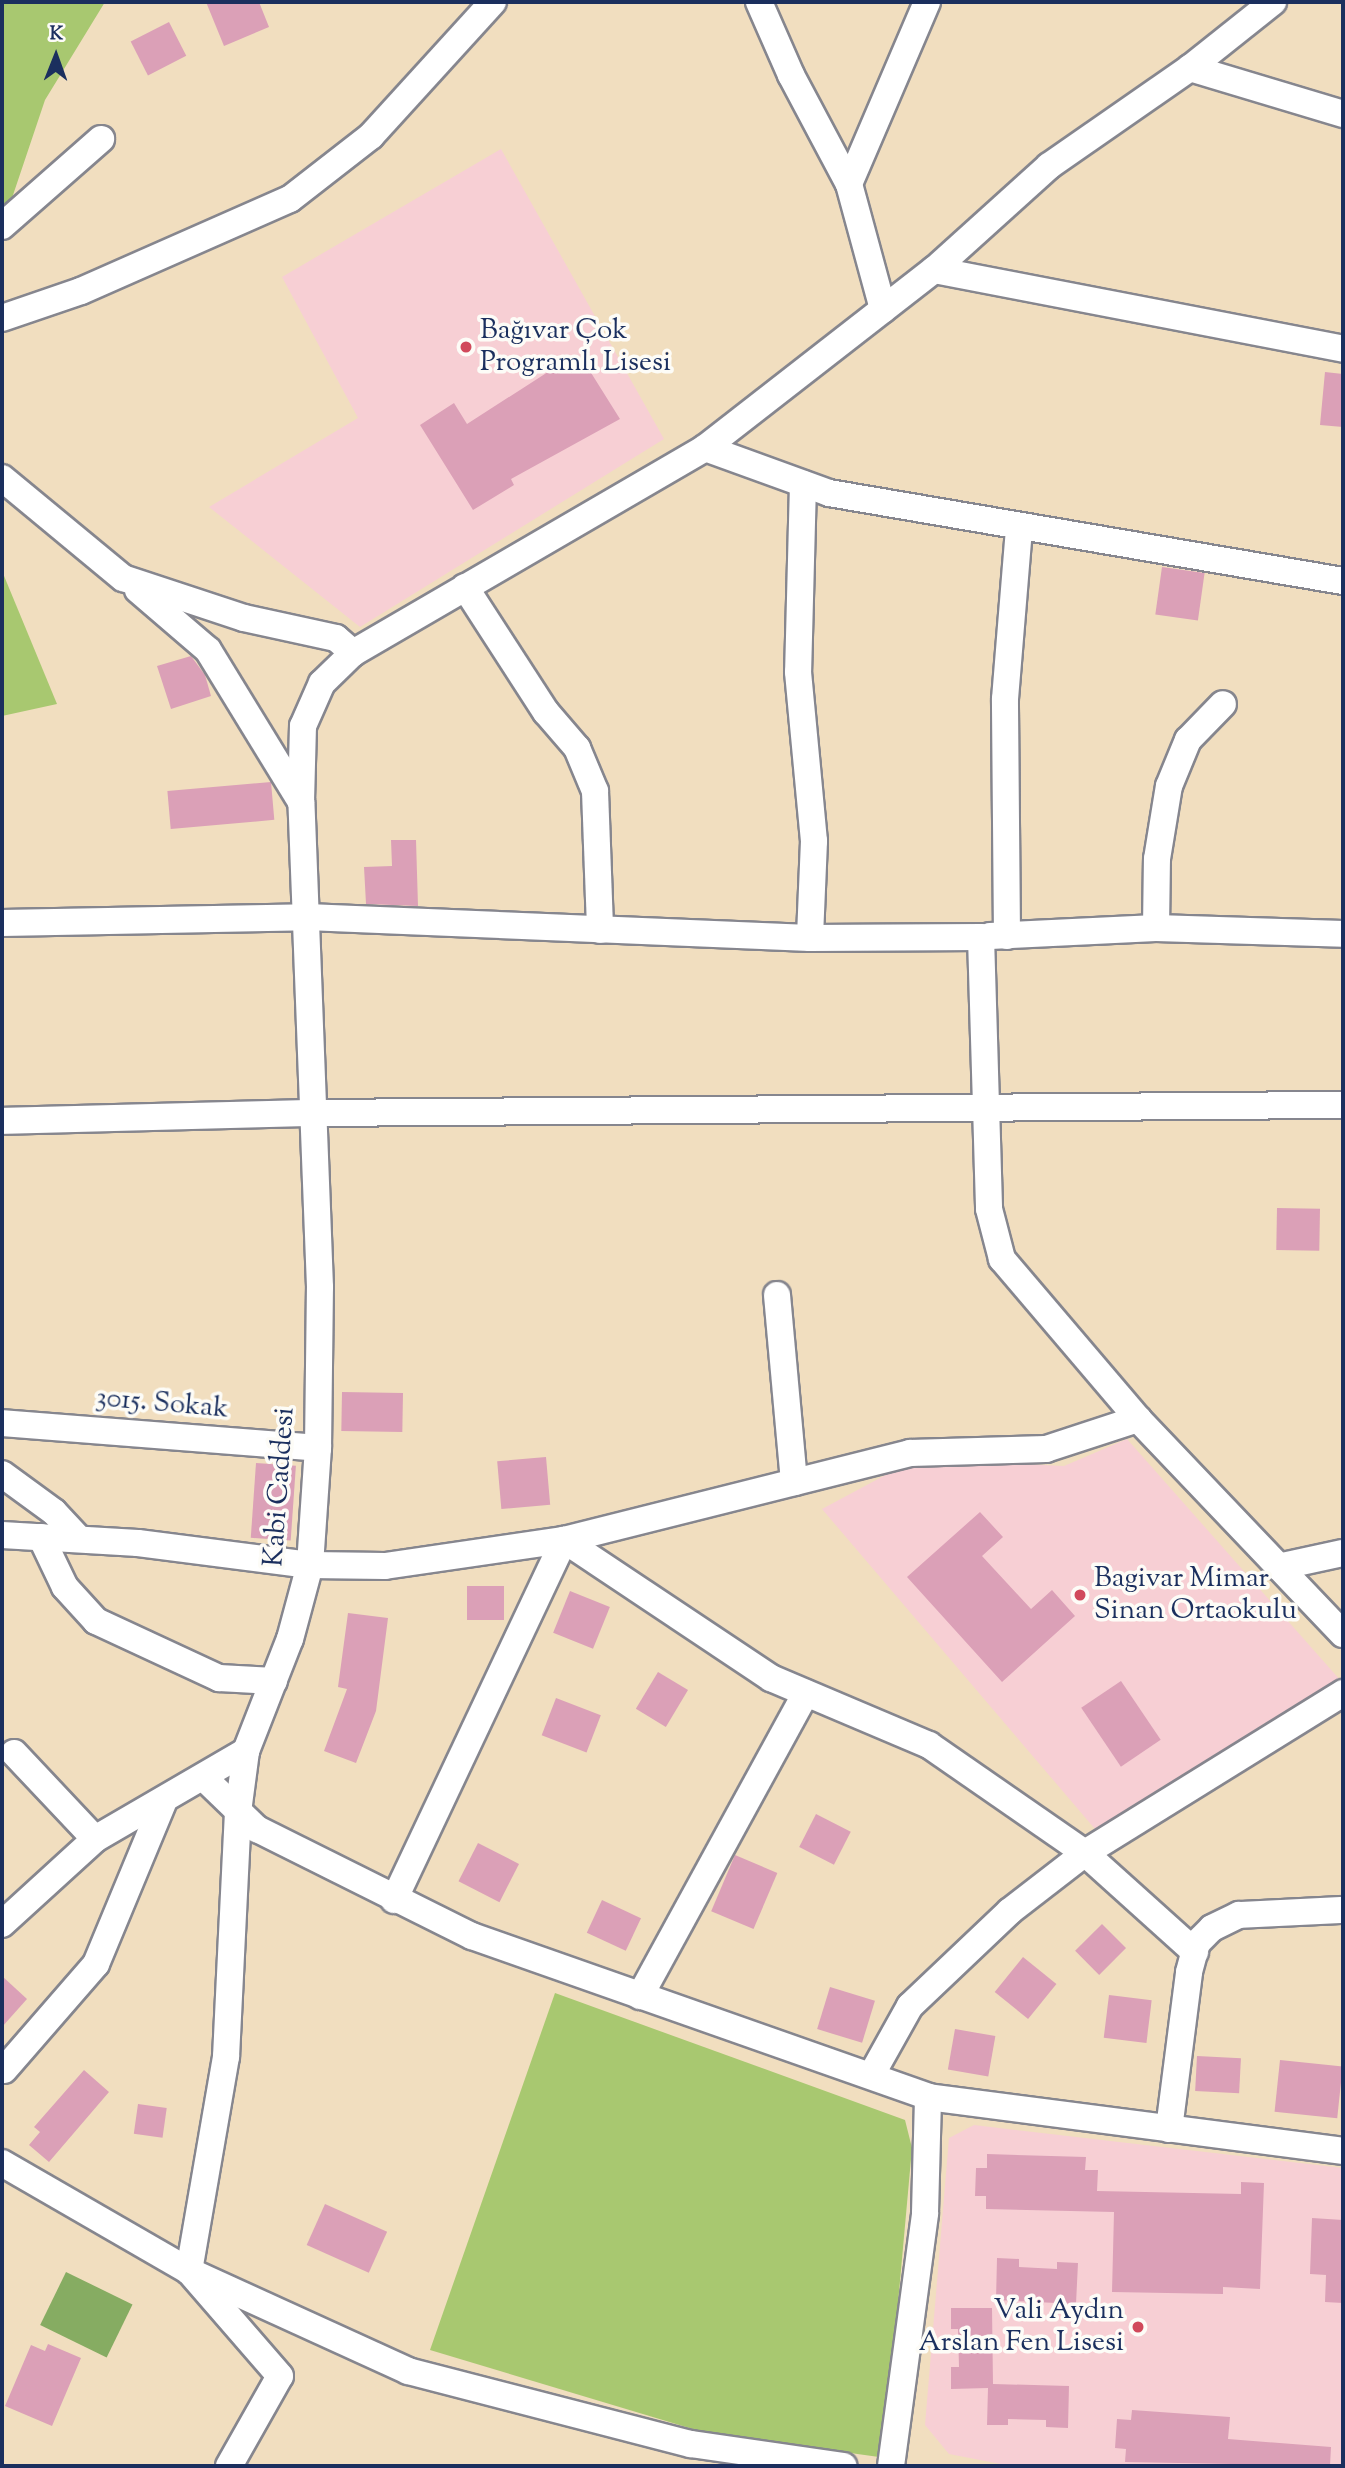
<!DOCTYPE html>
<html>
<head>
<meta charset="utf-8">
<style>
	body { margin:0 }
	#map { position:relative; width:1345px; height:2468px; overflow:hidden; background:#f1debf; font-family:"Sorts Mill Goudy",serif }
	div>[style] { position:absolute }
	.built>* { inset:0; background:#f7cfd4 }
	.green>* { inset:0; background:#a8c870 }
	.forest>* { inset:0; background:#86ac62; transform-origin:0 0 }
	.building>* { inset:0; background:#dba0b7; transform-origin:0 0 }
	.roads { filter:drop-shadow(2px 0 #86868e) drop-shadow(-2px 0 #86868e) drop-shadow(0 2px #86868e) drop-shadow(0 -2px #86868e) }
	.minor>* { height:26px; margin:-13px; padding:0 13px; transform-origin:13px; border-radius:13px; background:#fff }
	.dots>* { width:19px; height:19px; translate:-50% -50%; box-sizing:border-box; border:4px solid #fdfcf7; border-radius:50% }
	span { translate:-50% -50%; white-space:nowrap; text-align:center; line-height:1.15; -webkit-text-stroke:7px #fdfcf7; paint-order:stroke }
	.poi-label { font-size:28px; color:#1b2f5e }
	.left { translate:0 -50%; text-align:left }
	.right { translate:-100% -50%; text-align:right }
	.street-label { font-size:28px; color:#1b2f5e }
	.frame { position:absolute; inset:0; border:4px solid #1b2f5e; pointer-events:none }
	.north { position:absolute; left:21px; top:21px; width:70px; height:70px; -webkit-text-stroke:5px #fdfcf7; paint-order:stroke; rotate:1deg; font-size:19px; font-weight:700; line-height:28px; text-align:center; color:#1b2f5e }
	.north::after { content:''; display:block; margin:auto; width:24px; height:32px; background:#1b2f5e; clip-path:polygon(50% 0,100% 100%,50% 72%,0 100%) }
</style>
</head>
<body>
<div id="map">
	<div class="built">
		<div style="clip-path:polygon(501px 149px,664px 439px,360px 627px,209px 507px,358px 418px,282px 277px)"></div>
		<div style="clip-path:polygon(1127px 1439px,1341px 1681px,1095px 1829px,822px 1509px,906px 1464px,940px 1460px,1064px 1466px)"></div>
		<div style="clip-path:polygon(974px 2125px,1343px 2168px,1343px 2466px,1011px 2466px,949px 2454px,925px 2425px,949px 2138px)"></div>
	</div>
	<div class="green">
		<div style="clip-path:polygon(2px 2px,105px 2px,45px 100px,10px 204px,2px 210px)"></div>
		<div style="clip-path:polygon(2px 571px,57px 704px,2px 716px)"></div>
		<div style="clip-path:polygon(555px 1993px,905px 2120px,912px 2148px,886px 2436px,879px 2457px,706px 2433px,430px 2350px)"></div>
	</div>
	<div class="forest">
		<div style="left:66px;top:2272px;width:74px;height:59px;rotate:26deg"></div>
	</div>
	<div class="building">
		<div style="clip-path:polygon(206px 2px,259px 2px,269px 27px,224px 46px)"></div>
		<div style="left:169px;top:22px;width:38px;height:43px;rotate:63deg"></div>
		<div style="clip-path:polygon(583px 360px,620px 419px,511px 479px,514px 485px,473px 510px,420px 425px,454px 403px,467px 424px,565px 361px,569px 368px)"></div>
		<div style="clip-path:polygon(1325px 372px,1343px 374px,1343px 427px,1320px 425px)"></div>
		<div style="left:1162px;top:567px;width:43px;height:48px;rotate:8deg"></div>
		<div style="clip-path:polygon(191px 656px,205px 675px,211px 696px,171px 709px,157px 666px)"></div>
		<div style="left:271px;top:782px;width:38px;height:104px;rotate:85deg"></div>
		<div style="clip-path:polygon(391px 840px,416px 840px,418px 906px,366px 904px,364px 867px,392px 866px)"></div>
		<div style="left:1277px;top:1208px;width:43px;height:42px;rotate:1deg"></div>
		<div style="left:342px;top:1392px;width:61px;height:39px;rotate:1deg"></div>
		<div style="left:546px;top:1457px;width:48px;height:49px;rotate:85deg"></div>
		<div style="left:256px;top:1463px;width:40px;height:75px;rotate:4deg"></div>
		<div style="clip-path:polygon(980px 1512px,1003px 1537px,982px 1556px,1031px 1609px,1052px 1590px,1075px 1616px,1002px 1682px,907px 1577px)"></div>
		<div style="left:467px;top:1586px;width:37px;height:34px"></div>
		<div style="left:570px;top:1591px;width:43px;height:45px;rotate:22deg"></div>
		<div style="clip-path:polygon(348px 1613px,388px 1618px,376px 1711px,356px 1763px,324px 1751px,347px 1689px,338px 1687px)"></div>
		<div style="left:658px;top:1672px;width:35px;height:43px;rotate:31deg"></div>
		<div style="left:1121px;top:1681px;width:71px;height:48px;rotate:56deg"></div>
		<div style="left:556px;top:1698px;width:48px;height:40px;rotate:21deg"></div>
		<div style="left:816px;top:1814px;width:39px;height:37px;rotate:27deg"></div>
		<div style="left:478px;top:1843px;width:46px;height:43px;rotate:27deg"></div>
		<div style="left:735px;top:1855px;width:46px;height:61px;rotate:23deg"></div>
		<div style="left:602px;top:1900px;width:43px;height:36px;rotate:25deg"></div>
		<div style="left:1102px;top:1924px;width:34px;height:38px;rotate:45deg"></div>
		<div style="left:1023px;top:1957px;width:43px;height:45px;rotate:39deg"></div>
		<div style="clip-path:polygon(2px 1976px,27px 1999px,2px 2027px)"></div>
		<div style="left:830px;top:1987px;width:47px;height:44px;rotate:17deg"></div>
		<div style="left:1109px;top:1995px;width:43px;height:43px;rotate:7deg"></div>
		<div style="left:955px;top:2029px;width:41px;height:41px;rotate:10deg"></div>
		<div style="left:1197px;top:2056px;width:44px;height:35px;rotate:3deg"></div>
		<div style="left:1280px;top:2060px;width:63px;height:52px;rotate:6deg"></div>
		<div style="clip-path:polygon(84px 2070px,109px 2092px,49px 2162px,29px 2145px,40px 2132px,34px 2127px)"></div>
		<div style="left:138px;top:2104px;width:29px;height:30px;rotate:8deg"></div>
		<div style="clip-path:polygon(987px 2154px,1086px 2157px,1085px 2170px,1098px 2170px,1097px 2191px,1241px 2194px,1241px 2182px,1264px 2183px,1260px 2289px,1223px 2287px,1223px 2294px,1112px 2292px,1114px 2212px,986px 2209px,986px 2196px,975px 2196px,976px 2168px,987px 2168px)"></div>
		<div style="left:325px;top:2204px;width:68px;height:45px;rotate:24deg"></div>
		<div style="clip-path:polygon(1312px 2218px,1343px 2220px,1343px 2303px,1325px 2302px,1326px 2275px,1310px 2274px)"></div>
		<div style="clip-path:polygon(997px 2258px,1019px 2259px,1019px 2267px,1057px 2269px,1057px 2262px,1078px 2263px,1076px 2304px,996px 2300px)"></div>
		<div style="clip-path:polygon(951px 2308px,992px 2308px,993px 2384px,1069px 2386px,1068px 2428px,1046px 2427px,1046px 2420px,1008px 2419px,1008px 2425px,987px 2425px,988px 2388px,951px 2389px,951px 2367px,959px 2367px,958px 2329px,951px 2329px)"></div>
		<div style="clip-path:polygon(48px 2344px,81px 2358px,52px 2426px,5px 2406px,31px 2345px,45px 2351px)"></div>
		<div style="clip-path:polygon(1132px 2410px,1230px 2417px,1228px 2439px,1331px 2447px,1330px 2466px,1125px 2462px,1126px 2449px,1115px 2448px,1117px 2419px,1131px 2420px)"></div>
	</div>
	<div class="roads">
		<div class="minor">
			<div style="left:759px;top:2px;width:80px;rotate:66.3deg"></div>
			<div style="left:791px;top:75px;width:123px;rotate:62deg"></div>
			<div style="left:849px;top:184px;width:130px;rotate:74.8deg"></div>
			<div style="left:1190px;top:68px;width:160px;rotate:16.7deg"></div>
			<div style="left:849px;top:184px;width:198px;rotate:-66.8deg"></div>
			<div style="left:2px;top:226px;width:132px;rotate:-41.3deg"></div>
			<div style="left:934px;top:270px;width:417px;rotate:10.9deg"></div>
			<div style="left:2px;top:318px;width:83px;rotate:-18.9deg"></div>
			<div style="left:81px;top:291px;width:228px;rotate:-23.8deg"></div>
			<div style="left:290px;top:199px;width:103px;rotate:-37.9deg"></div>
			<div style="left:371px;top:136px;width:181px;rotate:-47.7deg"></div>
			<div style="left:705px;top:448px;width:132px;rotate:19.9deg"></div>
			<div style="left:829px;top:493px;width:521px;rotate:9.72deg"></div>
			<div style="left:2px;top:478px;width:157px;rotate:39.6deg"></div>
			<div style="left:123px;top:578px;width:127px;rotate:18.3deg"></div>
			<div style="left:244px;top:618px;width:94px;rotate:12.3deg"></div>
			<div style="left:336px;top:638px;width:23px;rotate:41deg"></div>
			<div style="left:803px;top:484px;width:188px;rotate:91.5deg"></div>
			<div style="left:798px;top:672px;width:170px;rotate:84.6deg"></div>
			<div style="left:814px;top:841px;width:97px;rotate:92.4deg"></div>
			<div style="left:465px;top:587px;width:149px;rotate:57.1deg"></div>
			<div style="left:546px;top:712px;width:48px;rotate:49.3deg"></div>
			<div style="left:577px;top:748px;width:47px;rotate:67.3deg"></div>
			<div style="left:595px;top:791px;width:139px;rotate:87.9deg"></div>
			<div style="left:138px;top:590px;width:92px;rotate:40.6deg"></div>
			<div style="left:208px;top:650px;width:178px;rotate:58.5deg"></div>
			<div style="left:2px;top:923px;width:305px;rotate:-1.1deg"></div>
			<div style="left:307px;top:917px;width:503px;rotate:2.39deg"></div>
			<div style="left:810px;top:938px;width:171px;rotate:-0.3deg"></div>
			<div style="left:981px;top:937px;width:272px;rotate:88.3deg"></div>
			<div style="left:989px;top:1209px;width:52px;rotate:75.4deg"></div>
			<div style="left:1002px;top:1259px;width:210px;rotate:49.6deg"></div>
			<div style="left:1138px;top:1419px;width:297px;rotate:46.4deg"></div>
			<div style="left:1156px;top:928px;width:69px;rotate:-89.2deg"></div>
			<div style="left:1157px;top:859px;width:74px;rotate:-80.7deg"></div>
			<div style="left:1169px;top:786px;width:50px;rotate:-67.6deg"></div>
			<div style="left:1188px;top:740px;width:50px;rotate:-45.8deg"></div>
			<div style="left:990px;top:936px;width:166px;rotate:-2.8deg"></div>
			<div style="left:1156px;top:928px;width:187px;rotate:1.8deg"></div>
			<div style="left:1007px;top:936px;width:237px;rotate:-90.5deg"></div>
			<div style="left:1005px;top:699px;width:173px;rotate:-85.3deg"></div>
			<div style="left:2px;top:1121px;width:312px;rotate:-1.5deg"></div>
			<div style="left:314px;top:1113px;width:1029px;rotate:-0.45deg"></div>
			<div style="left:777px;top:1295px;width:188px;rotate:84.8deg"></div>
			<div style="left:2px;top:1423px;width:317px;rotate:4.5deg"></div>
			<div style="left:2px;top:1474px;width:64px;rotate:36.2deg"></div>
			<div style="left:54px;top:1512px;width:37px;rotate:47deg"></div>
			<div style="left:2px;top:1535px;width:136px;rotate:3.4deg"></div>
			<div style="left:138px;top:1543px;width:173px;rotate:7.3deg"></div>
			<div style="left:310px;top:1565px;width:75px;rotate:0.8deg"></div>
			<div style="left:385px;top:1566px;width:181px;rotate:-8.3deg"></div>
			<div style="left:564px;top:1540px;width:357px;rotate:-14.1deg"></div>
			<div style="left:910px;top:1453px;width:136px;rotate:-1.7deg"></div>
			<div style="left:1046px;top:1449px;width:97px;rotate:-18.1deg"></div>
			<div style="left:41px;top:1537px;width:55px;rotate:64.4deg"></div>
			<div style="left:65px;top:1587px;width:46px;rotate:47.6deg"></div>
			<div style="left:96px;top:1621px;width:136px;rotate:24.9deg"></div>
			<div style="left:219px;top:1678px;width:55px;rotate:3.1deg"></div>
			<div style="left:1278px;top:1567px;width:66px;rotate:-12.2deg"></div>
			<div style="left:14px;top:1753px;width:118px;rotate:46.7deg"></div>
			<div style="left:204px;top:1778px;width:74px;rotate:43.9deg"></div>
			<div style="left:257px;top:1829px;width:240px;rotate:26.5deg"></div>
			<div style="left:472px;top:1936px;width:484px;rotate:19.4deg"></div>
			<div style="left:928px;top:2097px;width:418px;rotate:7.4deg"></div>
			<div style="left:394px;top:1900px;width:398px;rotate:-64.7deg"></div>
			<div style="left:564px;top:1540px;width:249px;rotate:33.7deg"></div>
			<div style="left:771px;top:1678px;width:172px;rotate:23deg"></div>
			<div style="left:929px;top:1745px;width:190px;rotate:34.7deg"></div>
			<div style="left:1085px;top:1853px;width:148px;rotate:42deg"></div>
			<div style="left:2px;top:1924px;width:126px;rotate:-42.4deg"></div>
			<div style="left:95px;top:1839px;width:175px;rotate:-30.2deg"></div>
			<div style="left:246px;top:1751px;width:120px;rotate:-68.6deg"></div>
			<div style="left:290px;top:1639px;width:77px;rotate:-74.9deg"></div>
			<div style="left:310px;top:1565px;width:117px;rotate:-86.1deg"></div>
			<div style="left:318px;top:1448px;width:161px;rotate:-89.3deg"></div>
			<div style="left:320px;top:1287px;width:485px;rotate:-92.2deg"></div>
			<div style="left:301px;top:802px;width:76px;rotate:-88.5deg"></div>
			<div style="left:303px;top:726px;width:47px;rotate:-66.2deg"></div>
			<div style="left:322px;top:683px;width:43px;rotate:-44.1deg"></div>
			<div style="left:353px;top:653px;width:407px;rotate:-30.2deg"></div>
			<div style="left:705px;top:448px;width:290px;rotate:-37.9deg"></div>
			<div style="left:934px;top:270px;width:155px;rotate:-42.1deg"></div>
			<div style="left:1049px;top:166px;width:172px;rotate:-34.8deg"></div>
			<div style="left:1190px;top:68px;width:106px;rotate:-38.5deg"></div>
			<div style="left:640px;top:1996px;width:345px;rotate:-61.3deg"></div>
			<div style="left:4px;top:2070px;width:140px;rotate:-49deg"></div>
			<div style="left:96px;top:1964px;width:174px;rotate:-67.4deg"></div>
			<div style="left:872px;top:2074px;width:78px;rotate:-60.8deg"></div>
			<div style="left:910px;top:2006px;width:138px;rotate:-43.5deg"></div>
			<div style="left:1010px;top:1911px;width:95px;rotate:-37.7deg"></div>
			<div style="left:1085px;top:1853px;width:304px;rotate:-31.8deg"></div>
			<div style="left:1169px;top:2129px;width:158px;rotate:-82.7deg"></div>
			<div style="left:1189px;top:1972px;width:30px;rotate:-75deg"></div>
			<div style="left:1197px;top:1943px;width:21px;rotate:-45deg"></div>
			<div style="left:1212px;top:1928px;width:30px;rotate:-26deg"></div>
			<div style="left:1239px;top:1915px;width:104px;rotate:-2.8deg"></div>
			<div style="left:2px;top:2163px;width:216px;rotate:30deg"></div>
			<div style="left:189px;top:2271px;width:241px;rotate:24.5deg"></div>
			<div style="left:408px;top:2371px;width:292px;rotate:14.5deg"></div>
			<div style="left:691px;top:2444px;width:154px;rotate:8.2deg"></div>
			<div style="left:229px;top:2466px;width:103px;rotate:-60.5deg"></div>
			<div style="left:280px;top:2376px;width:139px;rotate:-130.9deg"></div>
			<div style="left:189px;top:2271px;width:217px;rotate:-80.2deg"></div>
			<div style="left:226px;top:2057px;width:245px;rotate:-87.2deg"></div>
			<div style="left:238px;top:1812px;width:62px;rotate:-82.5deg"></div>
			<div style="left:891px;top:2466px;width:255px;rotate:-82.3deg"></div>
			<div style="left:925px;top:2213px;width:116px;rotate:-88.5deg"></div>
		</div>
	</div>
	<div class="dots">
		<div style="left:466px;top:347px;background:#d1495b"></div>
		<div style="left:1080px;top:1595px;background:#d1495b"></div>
		<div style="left:1138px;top:2327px;background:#d1495b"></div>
	</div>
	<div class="poi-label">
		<span class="left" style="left:480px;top:347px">Bağıvar Çok<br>Programlı Lisesi</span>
		<span class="left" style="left:1094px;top:1595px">Bagivar Mimar<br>Sinan Ortaokulu</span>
		<span class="right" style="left:1124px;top:2327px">Vali Aydın<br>Arslan Fen Lisesi</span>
	</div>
	<div class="street-label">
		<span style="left:162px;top:1404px;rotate:5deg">3015. Sokak</span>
		<span style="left:280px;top:1487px;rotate:-86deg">Kabi Caddesi</span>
	</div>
	<div class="frame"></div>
	<div class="north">K</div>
</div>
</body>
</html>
